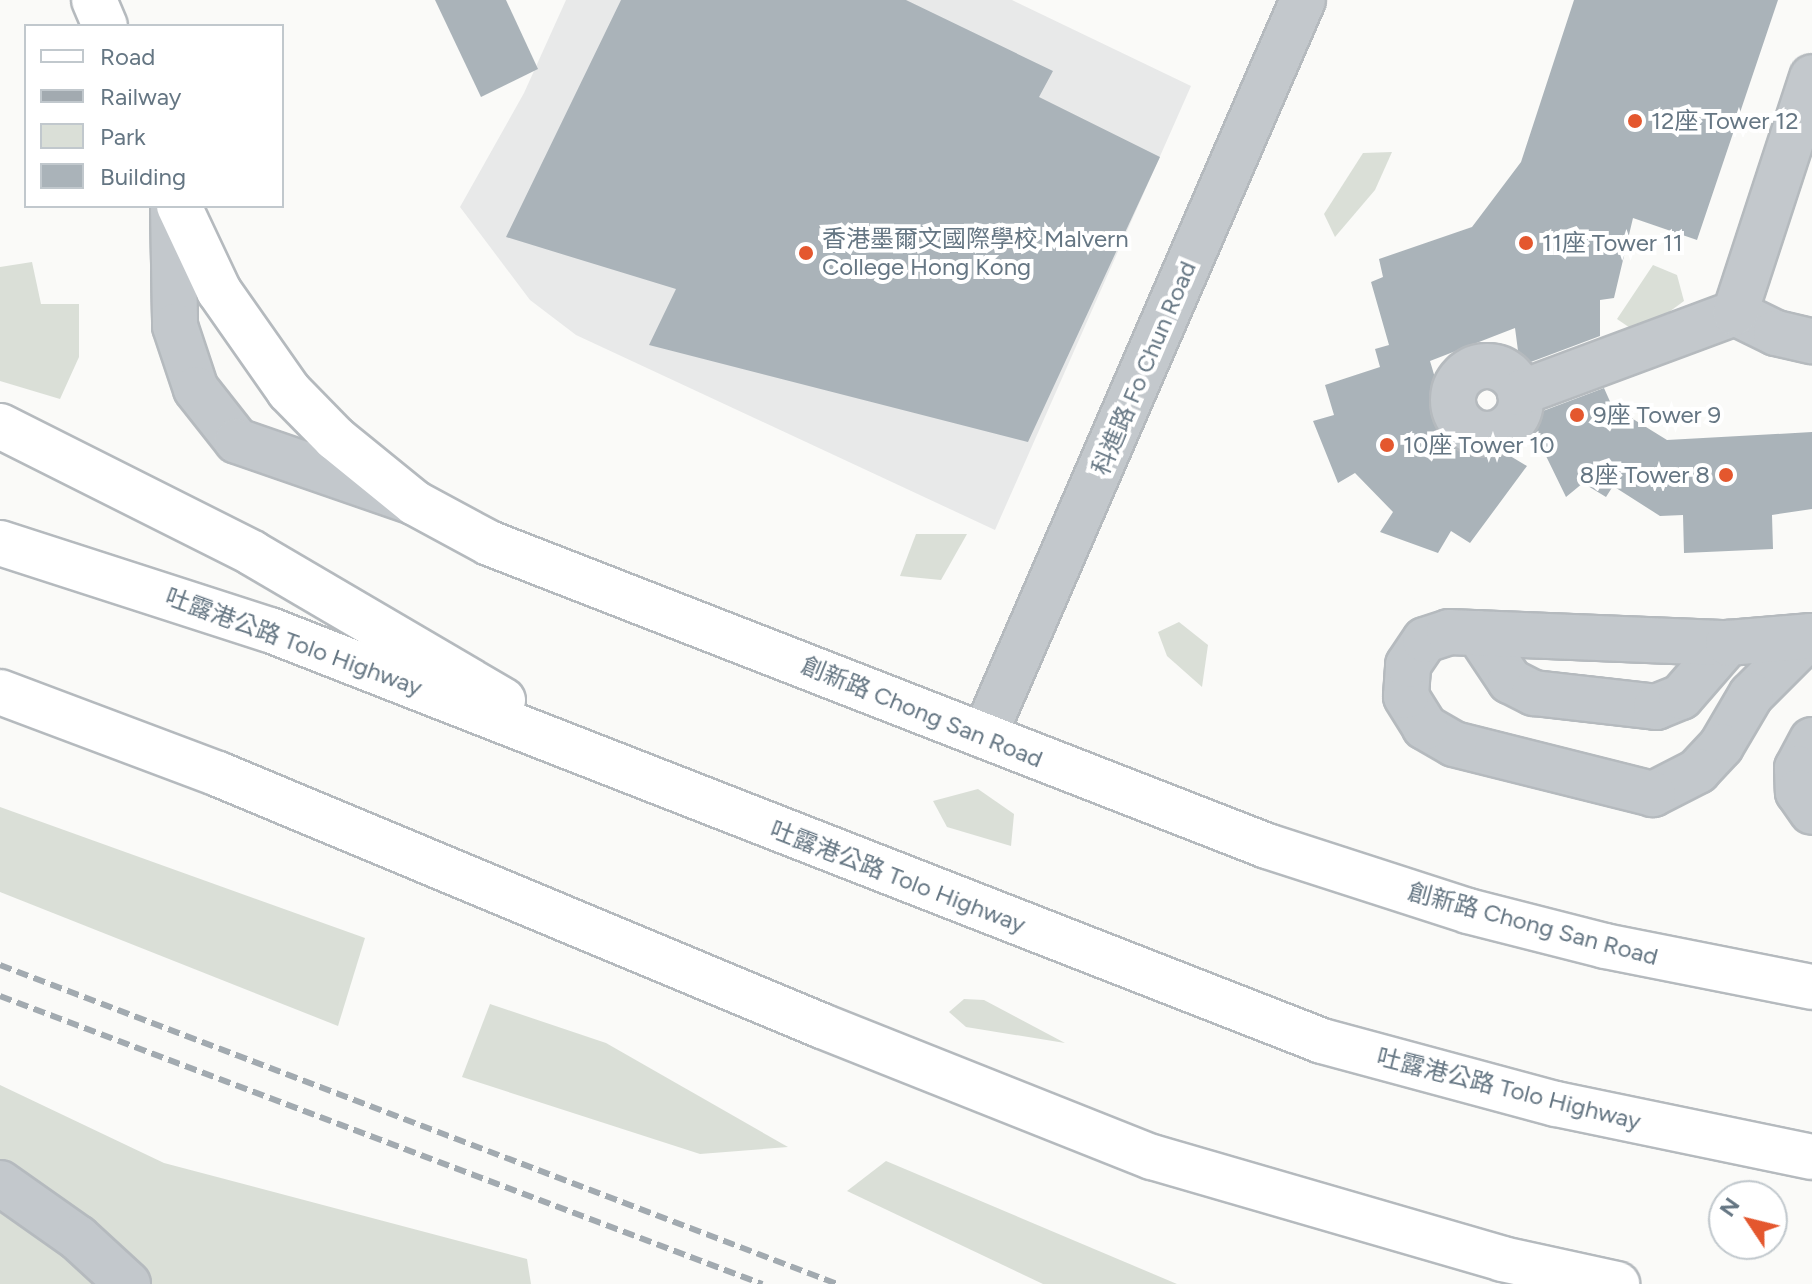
<!DOCTYPE html>
<html>
<head>
<meta charset="utf-8">
<style>
	body { margin:0 }
	#map { position:relative; width:1812px; height:1284px; overflow:hidden; background:#fafaf8; font-family:Figtree,"Noto Sans TC",sans-serif }
	div>[style] { position:absolute }
	.built>* { inset:0; background:#e8e9e9 }
	.green>* { inset:0; background:#dadfd7 }
	.building>* { inset:0; background:#aab3b9 }
	.roads { filter:drop-shadow(2px 0 #b5babe) drop-shadow(-2px 0 #b5babe) drop-shadow(0 2px #b5babe) drop-shadow(0 -2px #b5babe) }
	.minor>* { height:44px; margin:-22px; padding:0 22px; transform-origin:22px; border-radius:22px; background:#c3c8cc }
	.minor>.ring { margin:-22px; padding:0; box-sizing:content-box; background:none; border:44px solid #c3c8cc; border-radius:50% }
	.major>* { height:44px; margin:-22px; padding:0 22px; transform-origin:22px; border-radius:22px; background:#fff }
	.highway>* { height:44px; margin:-22px; padding:0 22px; transform-origin:22px; border-radius:22px; background:#fff }
	.rail>* { height:6px; margin-top:-3px; transform-origin:0; background:repeating-linear-gradient(90deg,#a2aab0 0 12px,transparent 0 18px) }
	.dots>* { width:22px; height:22px; translate:-50% -50%; box-sizing:border-box; border:4px solid #fff; border-radius:50% }
	span { translate:-50% -50%; white-space:nowrap; text-align:center; line-height:1.15; -webkit-text-stroke:8px #fff; paint-order:stroke }
	.poi-label { font-size:24px; color:#657683 }
	.left { translate:0 -50%; text-align:left }
	.right { translate:-100% -50%; text-align:right }
	.street-label { font-size:24px; color:#657683 }
	.legend { position:absolute; left:24px; top:24px; width:260px; height:184px; box-sizing:border-box; background:#fff; border:2px solid #c1c8cd; margin:0; padding:10px 14px; list-style:none; font-size:24px; color:#657683 }
	.legend li { display:flex; align-items:center; gap:16px; height:40px }
	.legend b { width:40px; border:2px solid #c1c8cd }
	.north { position:absolute; left:1708px; top:1180px; width:80px; height:80px; box-sizing:border-box; background:#fff; border:2px solid #c1c8cd; border-radius:50%; rotate:305deg; font-size:22px; font-weight:700; line-height:32px; text-align:center; color:#657683 }
	.north::after { content:''; display:block; margin:auto; width:28px; height:36px; background:#e4572e; clip-path:polygon(50% 0,100% 100%,50% 72%,0 100%) }
</style>
</head>
<body>
<div id="map">
	<div class="built">
		<div style="clip-path:polygon(566px 0,1012px 0,1191px 86px,995px 530px,576px 335px,530px 300px,460px 207px,524px 93px)"></div>
	</div>
	<div class="green">
		<div style="clip-path:polygon(1392px 152px,1375px 190px,1335px 237px,1324px 214px,1363px 153px)"></div>
		<div style="clip-path:polygon(32px 262px,41px 304px,79px 304px,79px 357px,60px 399px,0 381px,0 267px)"></div>
		<div style="clip-path:polygon(1653px 265px,1677px 275px,1684px 301px,1639px 334px,1617px 319px)"></div>
		<div style="clip-path:polygon(916px 534px,967px 534px,941px 580px,900px 576px)"></div>
		<div style="clip-path:polygon(1179px 622px,1208px 645px,1202px 687px,1167px 656px,1158px 632px)"></div>
		<div style="clip-path:polygon(978px 789px,1014px 814px,1011px 846px,947px 827px,933px 801px)"></div>
		<div style="clip-path:polygon(0 807px,365px 938px,338px 1026px,0 892px)"></div>
		<div style="clip-path:polygon(964px 999px,984px 1000px,1065px 1043px,966px 1027px,949px 1012px)"></div>
		<div style="clip-path:polygon(490px 1004px,606px 1043px,788px 1147px,700px 1154px,462px 1077px)"></div>
		<div style="clip-path:polygon(0 1085px,164px 1163px,527px 1259px,531px 1284px,0 1284px)"></div>
		<div style="clip-path:polygon(886px 1161px,1177px 1284px,1043px 1284px,847px 1191px)"></div>
	</div>
	<div class="building">
		<div style="clip-path:polygon(435px 0,506px 0,538px 69px,481px 97px)"></div>
		<div style="clip-path:polygon(621px 0,906px 0,1053px 71px,1039px 97px,1160px 157px,1028px 442px,649px 345px,676px 289px,506px 237px)"></div>
		<div style="clip-path:polygon(1574px 0,1778px 0,1697px 240px,1633px 218px,1614px 298px,1600px 300px,1600px 336px,1520px 366px,1515px 328px,1430px 361px,1447px 418px,1527px 466px,1470px 543px,1451px 531px,1438px 553px,1380px 532px,1393px 512px,1355px 473px,1338px 483px,1313px 421px,1334px 415px,1325px 385px,1380px 367px,1375px 349px,1389px 345px,1371px 282px,1383px 277px,1379px 259px,1472px 227px,1521px 162px)"></div>
		<div style="clip-path:polygon(1604px 388px,1612px 406px,1667px 440px,1812px 432px,1812px 509px,1772px 515px,1773px 549px,1684px 553px,1683px 515px,1660px 516px,1613px 486px,1606px 497px,1583px 483px,1566px 497px,1527px 417px)"></div>
	</div>
	<div class="roads">
		<div class="minor">
			<div style="left:173px;top:206px;width:120px;rotate:89deg"></div>
			<div style="left:175px;top:326px;width:66px;rotate:71.6deg"></div>
			<div style="left:196px;top:389px;width:66px;rotate:51.7deg"></div>
			<div style="left:237px;top:441px;width:186px;rotate:19.1deg"></div>
			<div style="left:1735px;top:313px;width:46px;rotate:26deg"></div>
			<div style="left:1776px;top:333px;width:37px;rotate:13deg"></div>
			<div class="ring" style="left:1453px;top:366px;width:24px;height:24px"></div>
			<div style="left:1520px;top:393px;width:229px;rotate:-20.4deg"></div>
			<div style="left:1735px;top:313px;width:248px;rotate:-71.9deg"></div>
			<div style="left:1478px;top:633px;width:58px;rotate:56.3deg"></div>
			<div style="left:1510px;top:681px;width:27px;rotate:27deg"></div>
			<div style="left:1534px;top:693px;width:123px;rotate:6.5deg"></div>
			<div style="left:1656px;top:707px;width:27px;rotate:-22deg"></div>
			<div style="left:1681px;top:697px;width:72px;rotate:-49deg"></div>
			<div style="left:1810px;top:636px;width:83px;rotate:135deg"></div>
			<div style="left:1751px;top:695px;width:59px;rotate:120.5deg"></div>
			<div style="left:1721px;top:746px;width:34px;rotate:133deg"></div>
			<div style="left:1698px;top:771px;width:51px;rotate:152.9deg"></div>
			<div style="left:1653px;top:794px;width:205px;rotate:-165.9deg"></div>
			<div style="left:1454px;top:744px;width:34px;rotate:-150deg"></div>
			<div style="left:1425px;top:727px;width:36px;rotate:-122deg"></div>
			<div style="left:1406px;top:696px;width:31px;rotate:-86deg"></div>
			<div style="left:1408px;top:665px;width:30px;rotate:-56deg"></div>
			<div style="left:1425px;top:640px;width:25px;rotate:-18deg"></div>
			<div style="left:1449px;top:632px;width:279px;rotate:2.3deg"></div>
			<div style="left:1728px;top:643px;width:84px;rotate:-4.8deg"></div>
			<div style="left:984px;top:736px;width:802px;rotate:-66.57deg"></div>
			<div style="left:1812px;top:740px;width:32px;rotate:118deg"></div>
			<div style="left:1797px;top:768px;width:24px;rotate:88deg"></div>
			<div style="left:1798px;top:792px;width:24px;rotate:55deg"></div>
			<div style="left:0;top:1183px;width:95px;rotate:35.2deg"></div>
			<div style="left:78px;top:1238px;width:68px;rotate:42.6deg"></div>
		</div>
		<div class="major">
			<div style="left:94px;top:0;width:28px;rotate:67deg"></div>
			<div style="left:179px;top:206px;width:94px;rotate:64.8deg"></div>
			<div style="left:219px;top:291px;width:122px;rotate:55deg"></div>
			<div style="left:289px;top:391px;width:66px;rotate:45.6deg"></div>
			<div style="left:335px;top:438px;width:103px;rotate:39.1deg"></div>
			<div style="left:415px;top:503px;width:84px;rotate:28.4deg"></div>
			<div style="left:489px;top:543px;width:835px;rotate:21.28deg"></div>
			<div style="left:1267px;top:846px;width:211px;rotate:17.9deg"></div>
			<div style="left:1468px;top:911px;width:141px;rotate:14.3deg"></div>
			<div style="left:1605px;top:946px;width:211px;rotate:11.2deg"></div>
		</div>
		<div class="highway">
			<div style="left:0;top:426px;width:282px;rotate:26.7deg"></div>
			<div style="left:252px;top:553px;width:291px;rotate:30.4deg"></div>
			<div style="left:0;top:543px;width:284px;rotate:17.9deg"></div>
			<div style="left:270px;top:630px;width:1129px;rotate:21.34deg"></div>
			<div style="left:1322px;top:1041px;width:242px;rotate:15.1deg"></div>
			<div style="left:1556px;top:1104px;width:261px;rotate:11.7deg"></div>
			<div style="left:0;top:692px;width:233px;rotate:20.6deg"></div>
			<div style="left:218px;top:774px;width:654px;rotate:22.65deg"></div>
			<div style="left:822px;top:1026px;width:355px;rotate:21.7deg"></div>
			<div style="left:1152px;top:1157px;width:365px;rotate:16.2deg"></div>
			<div style="left:1502px;top:1259px;width:118px;rotate:12.3deg"></div>
		</div>
	</div>
	<div class="rail">
		<div style="left:0;top:965px;width:896px;rotate:20.86deg"></div>
		<div style="left:0;top:996px;width:815px;rotate:20.7deg"></div>
	</div>
	<div class="dots">
		<div style="left:1635px;top:121px;background:#e4572e"></div>
		<div style="left:1526px;top:243px;background:#e4572e"></div>
		<div style="left:806px;top:253px;background:#e4572e"></div>
		<div style="left:1577px;top:415px;background:#e4572e"></div>
		<div style="left:1387px;top:445px;background:#e4572e"></div>
		<div style="left:1726px;top:475px;background:#e4572e"></div>
	</div>
	<div class="poi-label">
		<span class="left" style="left:1651px;top:121px">12座 Tower 12</span>
		<span class="left" style="left:822px;top:253px">香港墨爾文國際學校 Malvern<br>College Hong Kong</span>
		<span class="left" style="left:1542px;top:243px">11座 Tower 11</span>
		<span class="left" style="left:1593px;top:415px">9座 Tower 9</span>
		<span class="left" style="left:1403px;top:445px">10座 Tower 10</span>
		<span class="right" style="left:1710px;top:475px">8座 Tower 8</span>
	</div>
	<div class="street-label">
		<span style="left:1144px;top:368px;rotate:-67deg">科進路 Fo Chun Road</span>
		<span style="left:294px;top:642px;rotate:20deg">吐露港公路 Tolo Highway</span>
		<span style="left:922px;top:712px;rotate:22deg">創新路 Chong San Road</span>
		<span style="left:898px;top:877px;rotate:21deg">吐露港公路 Tolo Highway</span>
		<span style="left:1533px;top:924px;rotate:15deg">創新路 Chong San Road</span>
		<span style="left:1509px;top:1089px;rotate:14deg">吐露港公路 Tolo Highway</span>
	</div>
	<ul class="legend">
	<li><b style="height:10px;background:#fff"></b>Road</li>
	<li><b style="height:10px;background:#a2aab0"></b>Railway</li>
	<li><b style="height:22px;background:#dadfd7"></b>Park</li>
	<li><b style="height:22px;background:#aab3b9"></b>Building</li>
	</ul>
	<div class="north">N</div>
</div>
</body>
</html>
